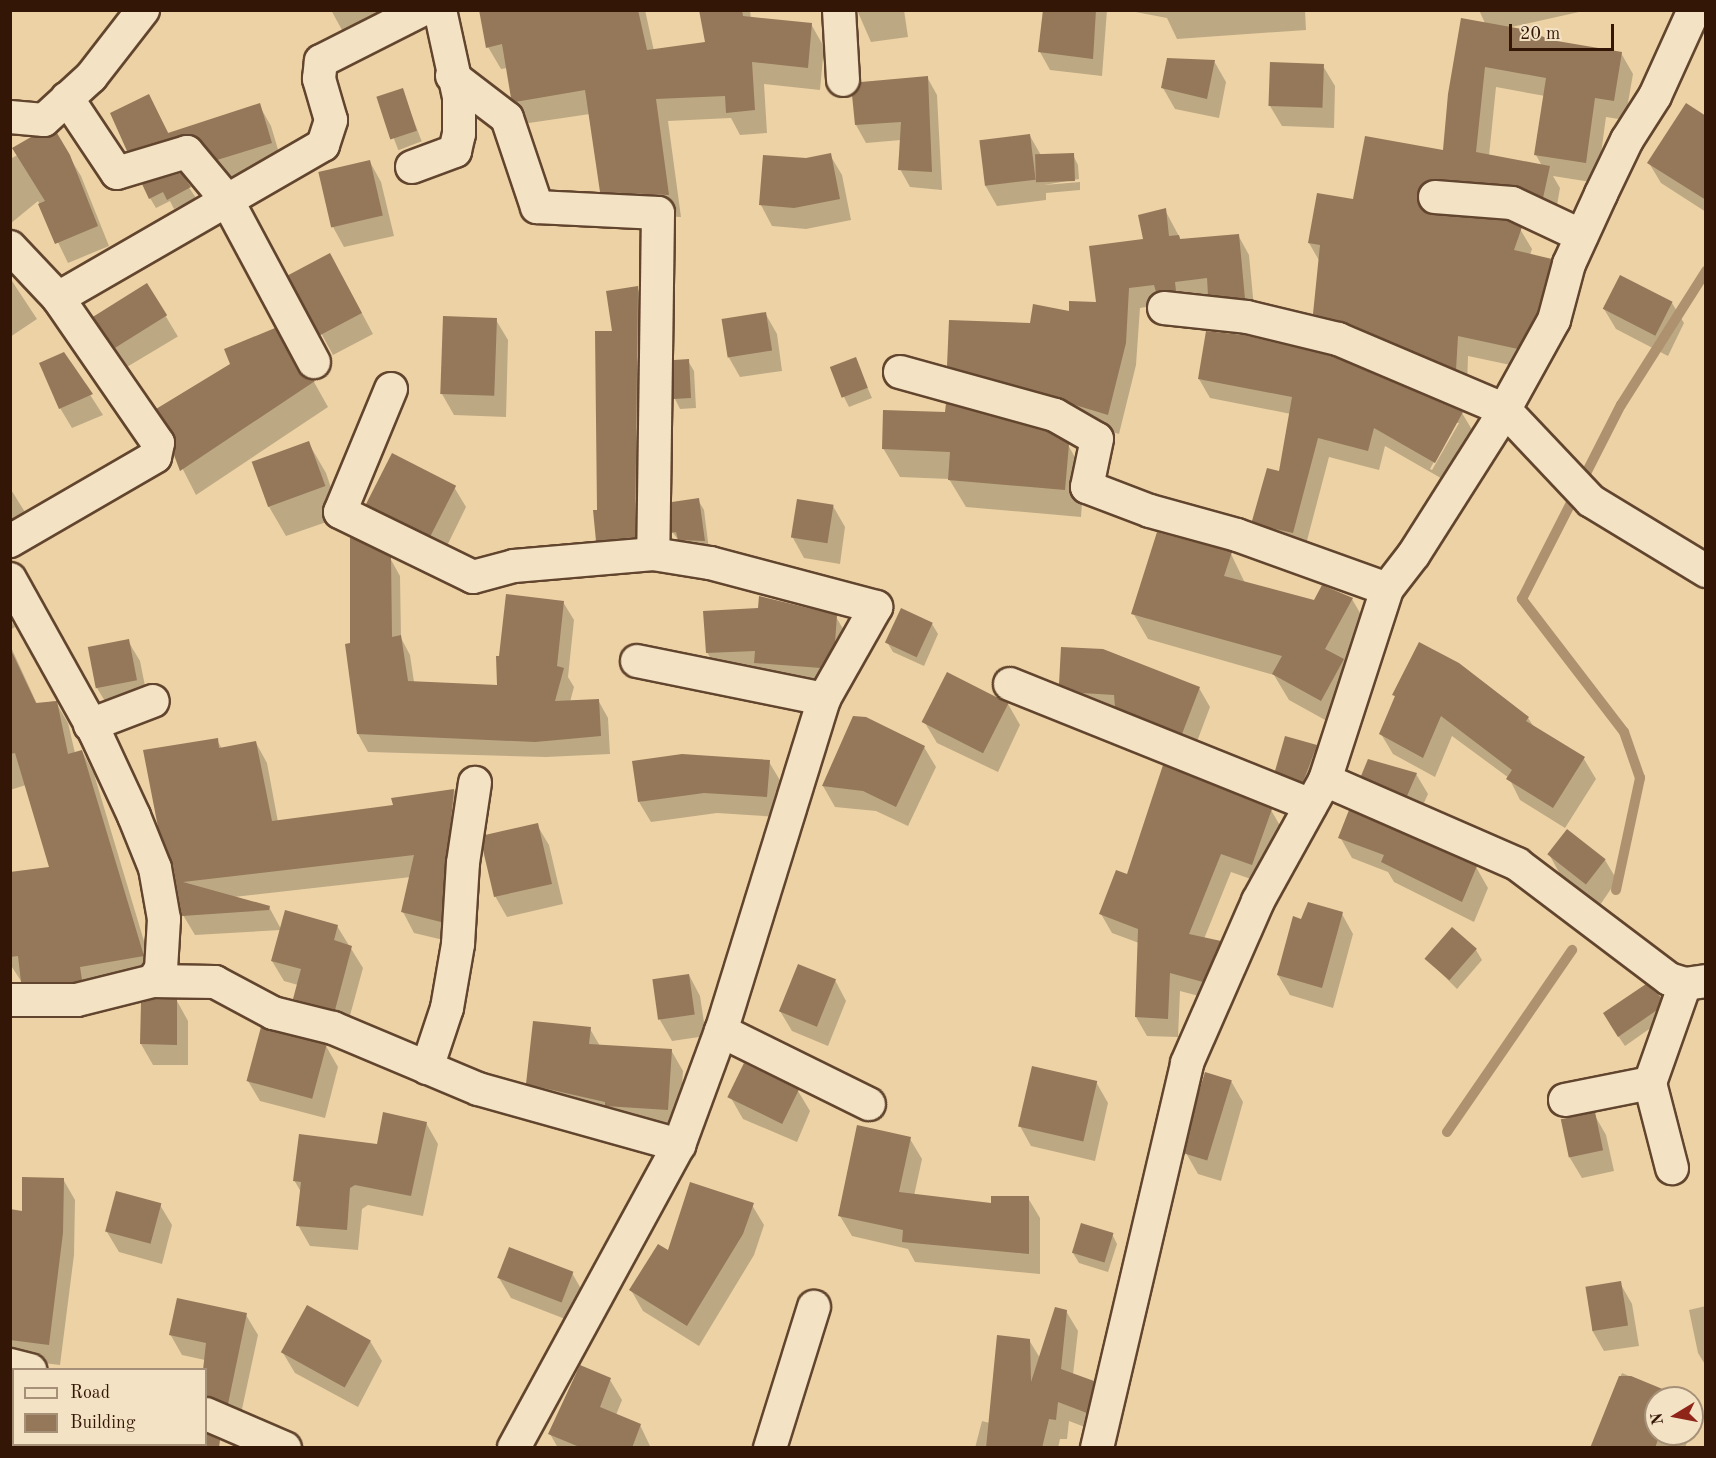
<!DOCTYPE html>
<html>
<head>
<meta charset="utf-8">
<style>
	body { margin:0 }
	#map { position:relative; width:1716px; height:1458px; overflow:hidden; background:#edd2a5; font-family:"Old Standard TT",serif }
	div>[style] { position:absolute }
	.shadow>* { inset:0; background:#0003; transform-origin:0 0 }
	.stream>* { height:10px; margin:-5px; padding:0 5px; transform-origin:5px; border-radius:5px; background:#ae926f }
	.building>* { inset:0; background:#947859; transform-origin:0 0 }
	.roads { filter:drop-shadow(2px 0 #62452e) drop-shadow(-2px 0 #62452e) drop-shadow(0 2px #62452e) drop-shadow(0 -2px #62452e) }
	.minor>* { height:32px; margin:-16px; padding:0 16px; transform-origin:16px; border-radius:16px; background:#f3e2c4 }
	span { translate:-50% -50%; white-space:nowrap; text-align:center; line-height:1.15; -webkit-text-stroke:5px #f3e2c4; paint-order:stroke }
	.frame { position:absolute; inset:0; border:12px solid #331606; pointer-events:none }
	.legend { position:absolute; left:12px; top:1368px; width:195px; height:78px; box-sizing:border-box; background:#f3e2c4; border:2px solid #a69078; margin:0; padding:8px 10px; list-style:none; font-size:18px; color:#331606 }
	.legend li { display:flex; align-items:center; gap:12px; height:30px }
	.legend b { width:30px; border:2px solid #a69078 }
	.north { position:absolute; left:1644px; top:1386px; width:60px; height:60px; box-sizing:border-box; background:#f3e2c4; border:2px solid #a69078; border-radius:50%; rotate:260deg; font-size:16px; font-weight:700; line-height:24px; text-align:center; color:#331606 }
	.north::after { content:''; display:block; margin:auto; width:21px; height:27px; background:#8f2418; clip-path:polygon(50% 0,100% 100%,50% 72%,0 100%) }
	.scale { position:absolute; left:1509px; top:24px; width:105px; height:27px; box-sizing:border-box; border:3px solid #331606; border-top:0; padding-left:8px; font-size:18px; line-height:21px; white-space:nowrap; color:#331606; -webkit-text-stroke:4px #f3e2c4; paint-order:stroke }
</style>
</head>
<body>
<div id="map">
	<div class="shadow">
		<div style="clip-path:polygon(331px 10px,379px 10px,381px 21px,342px 30px)"></div>
		<div style="clip-path:polygon(480px 10px,645px 10px,654px 51px,707px 43px,700px 10px,750px 10px,751px 19px,811px 24px,824px 47px,820px 90px,764px 84px,767px 133px,740px 135px,731px 118px,668px 121px,681px 217px,615px 214px,602px 192px,590px 114px,529px 123px,525px 121px,512px 98px,507px 68px,501px 69px,488px 47px)"></div>
		<div style="clip-path:polygon(857px 10px,904px 10px,908px 37px,871px 42px)"></div>
		<div style="clip-path:polygon(1044px 10px,1107px 10px,1102px 76px,1050px 70px,1040px 52px)"></div>
		<div style="clip-path:polygon(1125px 10px,1305px 10px,1306px 30px,1177px 39px,1167px 18px)"></div>
		<div style="clip-path:polygon(1479px 10px,1588px 10px,1489px 32px)"></div>
		<div style="clip-path:polygon(evenodd,1461px 27px,1621px 53px,1633px 74px,1625px 120px,1606px 117px,1597px 183px,1553px 176px,1560px 188px,1555px 217px,1432px 207px,1431px 215px,1520px 229px,1532px 249px,1530px 255px,1551px 260px,1562px 280px,1529px 369px,1468px 356px,1467px 389px,1326px 335px,1315px 314px,1320px 262px,1309px 243px,1355px 201px,1444px 152px,1461px 27px,1496px 87px,1545px 96px,1536px 155px,1542px 166px,1489px 156px,1496px 87px)"></div>
		<div style="clip-path:polygon(1214px 61px,1226px 82px,1219px 118px,1175px 109px,1163px 88px)"></div>
		<div style="clip-path:polygon(1323px 66px,1335px 86px,1334px 128px,1282px 126px,1270px 106px)"></div>
		<div style="clip-path:polygon(927px 77px,937px 95px,942px 190px,910px 187px,900px 169px,901px 140px,866px 143px,856px 125px,853px 96px)"></div>
		<div style="left:402px;top:90px;width:55px;height:25px;rotate:69deg"></div>
		<div style="clip-path:polygon(149px 96px,169px 134px,259px 105px,271px 126px,282px 163px,230px 180px,204px 155px,141px 171px,129px 150px)"></div>
		<div style="clip-path:polygon(1706px 118px,1706px 212px,1661px 183px,1649px 163px)"></div>
		<div style="clip-path:polygon(56px 135px,81px 176px,109px 246px,68px 263px,38px 201px,10px 224px,10px 159px)"></div>
		<div style="clip-path:polygon(1030px 136px,1042px 157px,1073px 155px,1078px 165px,1079px 179px,1044px 185px,1080px 182px,1080px 190px,1046px 193px,1046px 200px,997px 206px,985px 185px)"></div>
		<div style="clip-path:polygon(830px 155px,842px 175px,851px 220px,806px 229px,772px 226px,761px 205px,806px 160px)"></div>
		<div style="clip-path:polygon(370px 162px,381px 182px,394px 236px,344px 247px,333px 227px)"></div>
		<div style="clip-path:polygon(180px 174px,196px 198px,174px 209px,170px 201px,156px 208px,150px 198px)"></div>
		<div style="clip-path:polygon(1165px 210px,1181px 240px,1238px 235px,1249px 255px,1255px 318px,1165px 304px,1140px 308px,1136px 365px,1119px 434px,960px 386px,949px 366px,1031px 325px,1097px 304px)"></div>
		<div style="clip-path:polygon(290px 276px,342px 276px,373px 334px,333px 355px)"></div>
		<div style="clip-path:polygon(10px 278px,37px 319px,10px 337px)"></div>
		<div style="left:147px;top:285px;width:60px;height:62px;rotate:59deg"></div>
		<div style="clip-path:polygon(637px 288px,647px 306px,645px 555px,608px 558px,598px 540px,598px 511px,614px 332px)"></div>
		<div style="clip-path:polygon(1672px 303px,1684px 323px,1668px 356px,1616px 329px,1604px 309px)"></div>
		<div style="clip-path:polygon(765px 313px,777px 334px,782px 371px,740px 377px,728px 356px)"></div>
		<div style="clip-path:polygon(496px 320px,508px 340px,506px 417px,454px 415px,442px 394px)"></div>
		<div style="clip-path:polygon(64px 354px,103px 415px,72px 428px,60px 408px)"></div>
		<div style="clip-path:polygon(855px 359px,872px 398px,849px 407px,844px 397px)"></div>
		<div style="clip-path:polygon(688px 361px,694px 371px,696px 408px,680px 409px,675px 399px,675px 362px)"></div>
		<div style="clip-path:polygon(299px 373px,314px 382px,328px 407px,196px 495px,175px 454px,177px 441px,158px 409px)"></div>
		<div style="clip-path:polygon(evenodd,1199px 379px,1462px 413px,1474px 433px,1446px 481px,1385px 446px,1379px 470px,1329px 457px,1304px 552px,1265px 541px,1254px 521px,1280px 473px,1291px 414px,1210px 398px,1199px 379px,1455px 423px,1459px 423px,1432px 470px,1430px 469px,1455px 423px)"></div>
		<div style="clip-path:polygon(308px 442px,326px 473px,341px 517px,286px 536px,268px 505px)"></div>
		<div style="clip-path:polygon(1068px 445px,1084px 473px,1081px 517px,966px 507px,949px 479px,900px 477px,883px 448px)"></div>
		<div style="clip-path:polygon(454px 487px,466px 507px,442px 556px,380px 525px,368px 505px)"></div>
		<div style="clip-path:polygon(10px 488px,38px 533px,10px 553px)"></div>
		<div style="clip-path:polygon(698px 500px,704px 510px,709px 550px,685px 549px,673px 533px)"></div>
		<div style="clip-path:polygon(833px 506px,845px 527px,840px 564px,804px 558px,793px 538px)"></div>
		<div style="clip-path:polygon(1231px 554px,1245px 583px,1315px 602px,1352px 599px,1367px 625px,1345px 664px,1358px 686px,1336px 726px,1289px 700px,1274px 675px,1148px 639px,1133px 613px)"></div>
		<div style="clip-path:polygon(390px 558px,400px 576px,401px 638px,410px 655px,414px 682px,499px 686px,563px 602px,574px 620px,568px 677px,574px 687px,570px 702px,598px 700px,608px 718px,610px 754px,546px 757px,368px 752px,358px 734px,351px 644px)"></div>
		<div style="clip-path:polygon(836px 617px,848px 637px,832px 688px,719px 673px,707px 652px)"></div>
		<div style="clip-path:polygon(10px 619px,15px 627px,10px 630px)"></div>
		<div style="clip-path:polygon(932px 624px,938px 634px,924px 666px,893px 652px,887px 642px)"></div>
		<div style="clip-path:polygon(128px 641px,140px 661px,148px 701px,109px 708px,97px 688px,90px 648px)"></div>
		<div style="clip-path:polygon(10px 645px,37px 704px,55px 701px,68px 723px,75px 753px,82px 751px,94px 774px,155px 978px,36px 1004px,10px 964px,10px 874px,51px 868px,26px 785px,10px 790px)"></div>
		<div style="clip-path:polygon(1061px 684px,1199px 688px,1210px 707px,1193px 752px,1072px 704px)"></div>
		<div style="clip-path:polygon(1394px 695px,1528px 718px,1534px 727px,1584px 759px,1596px 779px,1565px 828px,1520px 800px,1509px 778px,1452px 736px,1435px 777px,1393px 754px,1381px 734px,1396px 698px)"></div>
		<div style="clip-path:polygon(1008px 704px,1020px 725px,998px 772px,937px 743px,925px 723px)"></div>
		<div style="clip-path:polygon(854px 718px,924px 747px,936px 767px,908px 826px,876px 811px,835px 807px,823px 786px)"></div>
		<div style="clip-path:polygon(217px 740px,222px 749px,256px 743px,267px 763px,278px 822px,394px 806px,454px 790px,465px 810px,452px 942px,414px 933px,403px 912px,411px 877px,234px 897px,269px 907px,281px 929px,337px 926px,363px 968px,346px 1030px,306px 1020px,295px 999px,298px 985px,284px 981px,272px 961px,281px 930px,195px 935px,183px 915px,174px 864px)"></div>
		<div style="clip-path:polygon(1316px 746px,1328px 767px,1315px 802px,1289px 792px,1277px 771px)"></div>
		<div style="clip-path:polygon(769px 762px,781px 782px,778px 817px,717px 813px,651px 822px,639px 802px)"></div>
		<div style="clip-path:polygon(1416px 774px,1428px 794px,1418px 816px,1375px 797px,1363px 776px)"></div>
		<div style="clip-path:polygon(1271px 810px,1282px 829px,1262px 883px,1231px 872px,1204px 939px,1220px 943px,1230px 961px,1214px 1000px,1180px 991px,1178px 1037px,1147px 1036px,1136px 1017px,1139px 943px,1112px 933px,1101px 914px,1128px 876px)"></div>
		<div style="clip-path:polygon(537px 825px,549px 845px,563px 904px,507px 917px,495px 896px)"></div>
		<div style="clip-path:polygon(1340px 837px,1476px 867px,1488px 888px,1474px 922px,1394px 882px,1388px 872px,1352px 858px)"></div>
		<div style="clip-path:polygon(1550px 856px,1605px 860px,1617px 880px,1600px 905px,1561px 876px)"></div>
		<div style="clip-path:polygon(1342px 914px,1353px 934px,1333px 1008px,1290px 995px,1278px 975px,1302px 921px)"></div>
		<div style="clip-path:polygon(1476px 950px,1482px 960px,1457px 989px,1427px 959px)"></div>
		<div style="clip-path:polygon(689px 975px,700px 996px,706px 1036px,672px 1041px,660px 1020px)"></div>
		<div style="clip-path:polygon(835px 980px,846px 1001px,828px 1046px,792px 1031px,780px 1011px)"></div>
		<div style="clip-path:polygon(1660px 998px,1666px 1008px,1662px 1020px,1625px 1046px,1610px 1024px)"></div>
		<div style="clip-path:polygon(177px 1001px,188px 1021px,188px 1065px,153px 1065px,141px 1044px)"></div>
		<div style="clip-path:polygon(590px 1029px,600px 1046px,671px 1050px,683px 1071px,679px 1130px,540px 1104px,528px 1083px)"></div>
		<div style="clip-path:polygon(326px 1046px,338px 1067px,325px 1118px,260px 1101px,248px 1081px)"></div>
		<div style="clip-path:polygon(1231px 1081px,1243px 1102px,1221px 1181px,1198px 1174px,1186px 1153px)"></div>
		<div style="clip-path:polygon(1096px 1082px,1108px 1103px,1095px 1161px,1031px 1146px,1020px 1126px)"></div>
		<div style="clip-path:polygon(798px 1091px,810px 1111px,797px 1142px,743px 1119px,731px 1098px)"></div>
		<div style="clip-path:polygon(1594px 1114px,1606px 1135px,1614px 1171px,1582px 1178px,1570px 1158px)"></div>
		<div style="clip-path:polygon(426px 1123px,438px 1144px,423px 1216px,368px 1205px,362px 1209px,358px 1250px,310px 1246px,298px 1225px,301px 1192px,294px 1180px)"></div>
		<div style="clip-path:polygon(910px 1139px,922px 1159px,914px 1196px,993px 1205px,1028px 1198px,1040px 1218px,1040px 1274px,915px 1262px,908px 1249px,852px 1236px,840px 1216px)"></div>
		<div style="clip-path:polygon(63px 1179px,75px 1200px,74px 1255px,60px 1365px,10px 1359px,10px 1210px,23px 1213px)"></div>
		<div style="clip-path:polygon(160px 1205px,172px 1225px,162px 1264px,119px 1252px,107px 1232px)"></div>
		<div style="clip-path:polygon(752px 1205px,764px 1225px,754px 1255px,699px 1346px,643px 1311px,631px 1290px,669px 1252px)"></div>
		<div style="clip-path:polygon(1112px 1234px,1117px 1244px,1108px 1272px,1079px 1263px,1073px 1253px)"></div>
		<div style="clip-path:polygon(572px 1273px,584px 1294px,573px 1322px,511px 1298px,499px 1278px)"></div>
		<div style="clip-path:polygon(1620px 1283px,1632px 1304px,1639px 1346px,1604px 1351px,1592px 1330px)"></div>
		<div style="clip-path:polygon(1706px 1306px,1706px 1366px,1698px 1353px,1689px 1310px)"></div>
		<div style="clip-path:polygon(1066px 1311px,1078px 1331px,1073px 1375px,1093px 1382px,1105px 1402px,1098px 1432px,1069px 1421px,1067px 1439px,1060px 1439px,1058px 1448px,975px 1448px,982px 1421px,990px 1423px,1029px 1340px,1040px 1358px)"></div>
		<div style="clip-path:polygon(246px 1315px,258px 1335px,239px 1423px,206px 1406px,205px 1360px,182px 1355px,170px 1334px)"></div>
		<div style="clip-path:polygon(370px 1341px,382px 1361px,358px 1407px,295px 1373px,283px 1353px)"></div>
		<div style="clip-path:polygon(1622px 1373px,1676px 1396px,1656px 1398px,1656px 1434px,1690px 1434px,1685px 1448px,1591px 1448px)"></div>
		<div style="clip-path:polygon(610px 1380px,622px 1400px,616px 1415px,640px 1425px,651px 1448px,558px 1448px,550px 1434px)"></div>
		<div style="left:55px;top:1444px;width:83px;height:4px"></div>
	</div>
	<div class="stream">
		<div style="left:1616px;top:890px;width:115px;rotate:-77.9deg"></div>
		<div style="left:1640px;top:778px;width:49px;rotate:-109.2deg"></div>
		<div style="left:1624px;top:732px;width:168px;rotate:-127.5deg"></div>
		<div style="left:1522px;top:599px;width:218px;rotate:-63deg"></div>
		<div style="left:1621px;top:405px;width:159px;rotate:-57.6deg"></div>
		<div style="left:1447px;top:1132px;width:221px;rotate:-55.5deg"></div>
	</div>
	<div class="building">
		<div style="clip-path:polygon(479px 10px,638px 10px,647px 50px,705px 42px,699px 10px,742px 10px,743px 16px,812px 23px,808px 68px,752px 62px,755px 110px,726px 113px,725px 96px,656px 99px,669px 195px,600px 192px,585px 90px,515px 102px,511px 98px,502px 44px,486px 48px)"></div>
		<div style="clip-path:polygon(1043px 10px,1096px 10px,1093px 59px,1038px 52px)"></div>
		<div style="clip-path:polygon(1461px 18px,1527px 30px,1551px 40px,1622px 52px,1614px 101px,1595px 98px,1586px 163px,1534px 155px,1546px 78px,1485px 67px,1476px 152px,1550px 166px,1543px 198px,1513px 185px,1436px 179px,1420px 187px,1419px 204px,1425px 212px,1507px 221px,1522px 227px,1514px 250px,1552px 259px,1537px 313px,1518px 349px,1458px 336px,1456px 370px,1345px 322px,1313px 314px,1320px 245px,1308px 243px,1317px 193px,1353px 199px,1365px 136px,1443px 150px,1448px 94px)"></div>
		<div style="clip-path:polygon(1167px 58px,1215px 60px,1207px 99px,1161px 88px)"></div>
		<div style="left:1270px;top:62px;width:54px;height:44px;rotate:2deg"></div>
		<div style="clip-path:polygon(928px 76px,932px 172px,898px 170px,901px 122px,855px 125px,852px 95px,861px 82px)"></div>
		<div style="left:403px;top:88px;width:45px;height:28px;rotate:72deg"></div>
		<div style="clip-path:polygon(149px 94px,168px 133px,260px 103px,272px 143px,217px 160px,192px 135px,127px 151px,110px 113px)"></div>
		<div style="clip-path:polygon(1686px 103px,1706px 116px,1706px 200px,1647px 163px)"></div>
		<div style="clip-path:polygon(57px 133px,70px 155px,98px 226px,55px 244px,38px 204px,45px 201px,12px 148px,31px 137px,49px 137px)"></div>
		<div style="left:1030px;top:134px;width:46px;height:51px;rotate:83deg"></div>
		<div style="clip-path:polygon(831px 153px,840px 199px,794px 208px,759px 205px,763px 155px,806px 158px)"></div>
		<div style="left:1074px;top:153px;width:28px;height:39px;rotate:88deg"></div>
		<div style="left:370px;top:160px;width:57px;height:53px;rotate:77deg"></div>
		<div style="clip-path:polygon(181px 173px,191px 187px,167px 200px,163px 192px,149px 199px,142px 184px)"></div>
		<div style="clip-path:polygon(1166px 208px,1169px 236px,1179px 235px,1180px 239px,1239px 234px,1245px 299px,1208px 295px,1207px 278px,1175px 282px,1176px 291px,1156px 292px,1154px 285px,1129px 288px,1126px 343px,1108px 415px,947px 366px,949px 320px,1030px 323px,1033px 304px,1069px 311px,1069px 301px,1096px 302px,1089px 246px,1143px 239px,1138px 215px)"></div>
		<div style="left:330px;top:253px;width:68px;height:48px;rotate:62deg"></div>
		<div style="left:1620px;top:275px;width:59px;height:38px;rotate:27deg"></div>
		<div style="left:147px;top:283px;width:38px;height:64px;rotate:58deg"></div>
		<div style="clip-path:polygon(638px 286px,635px 537px,596px 541px,593px 510px,597px 510px,595px 331px,612px 331px,606px 291px)"></div>
		<div style="left:766px;top:312px;width:39px;height:45px;rotate:81deg"></div>
		<div style="left:443px;top:316px;width:54px;height:78px;rotate:2deg"></div>
		<div style="clip-path:polygon(275px 328px,298px 371px,315px 381px,180px 471px,174px 455px,176px 439px,156px 409px,230px 364px,224px 349px)"></div>
		<div style="clip-path:polygon(1206px 331px,1244px 335px,1332px 356px,1463px 412px,1435px 463px,1374px 428px,1368px 451px,1318px 438px,1293px 533px,1267px 527px,1252px 521px,1267px 468px,1279px 471px,1292px 397px,1198px 379px)"></div>
		<div style="clip-path:polygon(64px 352px,93px 394px,59px 409px,39px 363px)"></div>
		<div style="left:856px;top:357px;width:33px;height:28px;rotate:69deg"></div>
		<div style="clip-path:polygon(689px 359px,691px 398px,673px 399px,674px 360px)"></div>
		<div style="clip-path:polygon(946px 403px,1048px 432px,1069px 444px,1065px 490px,948px 480px,950px 452px,882px 449px,883px 410px,945px 412px)"></div>
		<div style="left:309px;top:441px;width:48px;height:61px;rotate:70deg"></div>
		<div style="left:392px;top:453px;width:72px;height:58px;rotate:27deg"></div>
		<div style="clip-path:polygon(699px 498px,705px 541px,678px 540px,676px 532px,671px 533px,672px 502px)"></div>
		<div style="left:797px;top:499px;width:37px;height:39px;rotate:9deg"></div>
		<div style="clip-path:polygon(1157px 532px,1232px 552px,1224px 576px,1314px 600px,1322px 585px,1353px 598px,1325px 649px,1344px 659px,1321px 701px,1272px 674px,1282px 656px,1131px 614px)"></div>
		<div style="clip-path:polygon(350px 537px,391px 557px,392px 637px,401px 635px,408px 681px,497px 685px,496px 656px,499px 656px,506px 594px,564px 601px,557px 666px,564px 668px,555px 701px,599px 699px,601px 736px,535px 742px,357px 734px,345px 644px,350px 643px)"></div>
		<div style="clip-path:polygon(759px 596px,837px 615px,835px 643px,821px 668px,754px 663px,755px 651px,706px 653px,703px 611px,758px 608px)"></div>
		<div style="left:901px;top:608px;width:35px;height:38px;rotate:25deg"></div>
		<div style="left:129px;top:639px;width:42px;height:42px;rotate:79deg"></div>
		<div style="clip-path:polygon(1419px 642px,1459px 663px,1529px 717px,1526px 721px,1585px 757px,1553px 808px,1506px 779px,1512px 770px,1441px 716px,1423px 758px,1379px 734px,1395px 696px,1392px 695px)"></div>
		<div style="clip-path:polygon(1061px 647px,1103px 649px,1200px 687px,1182px 734px,1115px 707px,1114px 695px,1082px 693px,1059px 684px)"></div>
		<div style="clip-path:polygon(10px 648px,36px 703px,57px 701px,68px 754px,82px 750px,144px 956px,80px 967px,82px 980px,75px 982px,21px 982px,18px 956px,10px 957px,10px 872px,49px 867px,15px 753px,10px 754px)"></div>
		<div style="left:947px;top:672px;width:69px;height:56px;rotate:27deg"></div>
		<div style="clip-path:polygon(853px 716px,866px 717px,925px 746px,896px 807px,863px 791px,822px 786px)"></div>
		<div style="clip-path:polygon(1285px 736px,1317px 745px,1303px 782px,1275px 771px)"></div>
		<div style="clip-path:polygon(218px 738px,219px 748px,256px 741px,272px 821px,393px 805px,391px 798px,454px 789px,441px 922px,401px 912px,414px 855px,183px 882px,270px 906px,269px 910px,182px 916px,173px 865px,158px 827px,143px 750px)"></div>
		<div style="clip-path:polygon(682px 754px,770px 760px,767px 797px,704px 793px,638px 802px,632px 761px)"></div>
		<div style="clip-path:polygon(1368px 759px,1417px 773px,1407px 796px,1361px 776px)"></div>
		<div style="clip-path:polygon(1163px 765px,1272px 809px,1252px 865px,1221px 854px,1189px 934px,1221px 941px,1203px 982px,1170px 973px,1168px 1019px,1135px 1017px,1138px 929px,1099px 914px,1116px 870px,1127px 874px)"></div>
		<div style="clip-path:polygon(1349px 810px,1477px 866px,1462px 902px,1381px 862px,1384px 855px,1338px 838px)"></div>
		<div style="clip-path:polygon(538px 823px,552px 884px,494px 897px,483px 850px,485px 835px)"></div>
		<div style="left:1567px;top:829px;width:49px;height:32px;rotate:38deg"></div>
		<div style="clip-path:polygon(1308px 902px,1343px 912px,1322px 988px,1277px 975px,1293px 916px,1301px 919px)"></div>
		<div style="clip-path:polygon(285px 910px,338px 925px,334px 940px,352px 946px,335px 1010px,293px 999px,301px 969px,271px 961px)"></div>
		<div style="left:1452px;top:927px;width:33px;height:42px;rotate:41deg"></div>
		<div style="left:798px;top:964px;width:41px;height:51px;rotate:22deg"></div>
		<div style="left:689px;top:974px;width:41px;height:37px;rotate:82deg"></div>
		<div style="clip-path:polygon(1646px 984px,1661px 997px,1657px 1010px,1618px 1037px,1603px 1013px)"></div>
		<div style="clip-path:polygon(155px 999px,177px 999px,177px 1045px,140px 1044px,141px 1003px)"></div>
		<div style="clip-path:polygon(533px 1021px,591px 1027px,589px 1044px,672px 1049px,668px 1110px,605px 1106px,605px 1102px,526px 1084px)"></div>
		<div style="left:261px;top:1027px;width:68px;height:56px;rotate:15deg"></div>
		<div style="left:744px;top:1063px;width:61px;height:38px;rotate:26deg"></div>
		<div style="left:1032px;top:1066px;width:67px;height:62px;rotate:13deg"></div>
		<div style="left:1205px;top:1072px;width:28px;height:84px;rotate:17deg"></div>
		<div style="clip-path:polygon(383px 1112px,427px 1122px,411px 1196px,355px 1185px,350px 1188px,347px 1230px,296px 1226px,301px 1182px,293px 1181px,299px 1134px,377px 1144px)"></div>
		<div style="left:1595px;top:1112px;width:39px;height:35px;rotate:78deg"></div>
		<div style="clip-path:polygon(857px 1125px,911px 1137px,899px 1192px,991px 1203px,991px 1196px,1029px 1196px,1029px 1254px,902px 1242px,903px 1230px,838px 1216px)"></div>
		<div style="clip-path:polygon(22px 1177px,64px 1178px,63px 1233px,49px 1345px,10px 1340px,10px 1209px,22px 1211px)"></div>
		<div style="clip-path:polygon(690px 1182px,754px 1203px,743px 1234px,687px 1326px,629px 1290px,658px 1244px,668px 1250px)"></div>
		<div style="left:116px;top:1191px;width:47px;height:42px;rotate:15deg"></div>
		<div style="left:1081px;top:1223px;width:34px;height:31px;rotate:17deg"></div>
		<div style="left:509px;top:1247px;width:69px;height:33px;rotate:21deg"></div>
		<div style="left:1621px;top:1281px;width:45px;height:36px;rotate:81deg"></div>
		<div style="clip-path:polygon(177px 1298px,247px 1313px,228px 1404px,206px 1396px,203px 1370px,206px 1343px,169px 1335px)"></div>
		<div style="left:307px;top:1305px;width:73px;height:54px;rotate:29deg"></div>
		<div style="clip-path:polygon(1055px 1307px,1067px 1310px,1061px 1369px,1094px 1381px,1087px 1413px,1058px 1402px,1056px 1420px,1049px 1419px,1042px 1448px,986px 1448px,997px 1335px,1030px 1339px,1031px 1382px)"></div>
		<div style="clip-path:polygon(580px 1365px,611px 1378px,600px 1407px,641px 1424px,632px 1448px,582px 1448px,548px 1434px)"></div>
		<div style="clip-path:polygon(1619px 1376px,1631px 1376px,1677px 1395px,1675px 1398px,1656px 1398px,1656px 1434px,1660px 1434px,1655px 1448px,1590px 1448px)"></div>
		<div style="clip-path:polygon(206px 1433px,220px 1440px,219px 1448px,206px 1448px)"></div>
	</div>
	<div class="roads">
		<div class="minor">
			<div style="left:839px;top:10px;width:70px;rotate:86.7deg"></div>
			<div style="left:452px;top:76px;width:69px;rotate:37.4deg"></div>
			<div style="left:507px;top:118px;width:94px;rotate:71.4deg"></div>
			<div style="left:537px;top:207px;width:121px;rotate:2.8deg"></div>
			<div style="left:658px;top:213px;width:341px;rotate:90.8deg"></div>
			<div style="left:67px;top:98px;width:90px;rotate:56.3deg"></div>
			<div style="left:117px;top:173px;width:73px;rotate:-16.7deg"></div>
			<div style="left:187px;top:152px;width:62px;rotate:50.2deg"></div>
			<div style="left:227px;top:200px;width:184px;rotate:61.8deg"></div>
			<div style="left:10px;top:117px;width:34px;rotate:5deg"></div>
			<div style="left:44px;top:120px;width:64px;rotate:-42.5deg"></div>
			<div style="left:91px;top:77px;width:85px;rotate:-52.2deg"></div>
			<div style="left:412px;top:167px;width:46px;rotate:-20.4deg"></div>
			<div style="left:455px;top:151px;width:17px;rotate:-77deg"></div>
			<div style="left:459px;top:134px;width:37px;rotate:-90deg"></div>
			<div style="left:459px;top:97px;width:89px;rotate:-102.3deg"></div>
			<div style="left:1435px;top:197px;width:77px;rotate:4.5deg"></div>
			<div style="left:1512px;top:203px;width:77px;rotate:25.2deg"></div>
			<div style="left:10px;top:247px;width:70px;rotate:46.7deg"></div>
			<div style="left:58px;top:298px;width:176px;rotate:55.4deg"></div>
			<div style="left:158px;top:443px;width:14px;rotate:102deg"></div>
			<div style="left:155px;top:457px;width:168px;rotate:149.9deg"></div>
			<div style="left:58px;top:298px;width:306px;rotate:-30deg"></div>
			<div style="left:323px;top:145px;width:26px;rotate:-72deg"></div>
			<div style="left:331px;top:120px;width:43px;rotate:-106.3deg"></div>
			<div style="left:319px;top:79px;width:18px;rotate:-84deg"></div>
			<div style="left:321px;top:61px;width:113px;rotate:-26.8deg"></div>
			<div style="left:1164px;top:308px;width:83px;rotate:6.2deg"></div>
			<div style="left:1247px;top:317px;width:94px;rotate:13.6deg"></div>
			<div style="left:1338px;top:339px;width:181px;rotate:23deg"></div>
			<div style="left:1505px;top:410px;width:125px;rotate:46.6deg"></div>
			<div style="left:1591px;top:501px;width:135px;rotate:31.3deg"></div>
			<div style="left:900px;top:372px;width:161px;rotate:15.5deg"></div>
			<div style="left:1055px;top:415px;width:48px;rotate:29.7deg"></div>
			<div style="left:1097px;top:439px;width:49px;rotate:101.8deg"></div>
			<div style="left:1087px;top:487px;width:67px;rotate:20.9deg"></div>
			<div style="left:1150px;top:511px;width:90px;rotate:15.4deg"></div>
			<div style="left:1237px;top:535px;width:159px;rotate:19.8deg"></div>
			<div style="left:391px;top:389px;width:133px;rotate:112.5deg"></div>
			<div style="left:340px;top:512px;width:148px;rotate:26deg"></div>
			<div style="left:473px;top:577px;width:42px;rotate:-15deg"></div>
			<div style="left:514px;top:566px;width:140px;rotate:-4.9deg"></div>
			<div style="left:653px;top:554px;width:58px;rotate:9deg"></div>
			<div style="left:710px;top:563px;width:172px;rotate:14.8deg"></div>
			<div style="left:876px;top:607px;width:106px;rotate:119.5deg"></div>
			<div style="left:824px;top:699px;width:348px;rotate:107.2deg"></div>
			<div style="left:721px;top:1031px;width:121px;rotate:110.2deg"></div>
			<div style="left:679px;top:1145px;width:345px;rotate:118.6deg"></div>
			<div style="left:10px;top:579px;width:175px;rotate:60.9deg"></div>
			<div style="left:95px;top:732px;width:93px;rotate:65.1deg"></div>
			<div style="left:134px;top:816px;width:56px;rotate:68deg"></div>
			<div style="left:155px;top:868px;width:52px;rotate:80deg"></div>
			<div style="left:164px;top:919px;width:50px;rotate:93.4deg"></div>
			<div style="left:161px;top:969px;width:14px;rotate:124deg"></div>
			<div style="left:153px;top:981px;width:78px;rotate:166deg"></div>
			<div style="left:77px;top:1000px;width:67px;rotate:180deg"></div>
			<div style="left:637px;top:661px;width:191px;rotate:11.5deg"></div>
			<div style="left:1010px;top:684px;width:324px;rotate:21.9deg"></div>
			<div style="left:90px;top:725px;width:67px;rotate:-20.9deg"></div>
			<div style="left:1325px;top:780px;width:210px;rotate:23.6deg"></div>
			<div style="left:1517px;top:864px;width:191px;rotate:37.1deg"></div>
			<div style="left:1669px;top:979px;width:17px;rotate:17deg"></div>
			<div style="left:1685px;top:984px;width:21px;rotate:-8deg"></div>
			<div style="left:153px;top:981px;width:62px;rotate:0.9deg"></div>
			<div style="left:215px;top:982px;width:66px;rotate:28.1deg"></div>
			<div style="left:273px;top:1013px;width:62px;rotate:14deg"></div>
			<div style="left:333px;top:1028px;width:157px;rotate:22.8deg"></div>
			<div style="left:478px;top:1089px;width:209px;rotate:15.6deg"></div>
			<div style="left:721px;top:1031px;width:165px;rotate:26.3deg"></div>
			<div style="left:427px;top:1068px;width:63px;rotate:-71.6deg"></div>
			<div style="left:447px;top:1008px;width:65px;rotate:-80.2deg"></div>
			<div style="left:458px;top:944px;width:81px;rotate:-86.5deg"></div>
			<div style="left:463px;top:863px;width:81px;rotate:-81.5deg"></div>
			<div style="left:1650px;top:1083px;width:88px;rotate:75.5deg"></div>
			<div style="left:1565px;top:1100px;width:87px;rotate:-11.3deg"></div>
			<div style="left:1650px;top:1083px;width:105px;rotate:-70.5deg"></div>
			<div style="left:10px;top:1365px;width:21px;rotate:14deg"></div>
			<div style="left:206px;top:1414px;width:86px;rotate:23.3deg"></div>
			<div style="left:770px;top:1448px;width:148px;rotate:-72.7deg"></div>
			<div style="left:1097px;top:1448px;width:395px;rotate:-76.8deg"></div>
			<div style="left:1187px;top:1063px;width:177px;rotate:-66.3deg"></div>
			<div style="left:1258px;top:901px;width:138px;rotate:-61deg"></div>
			<div style="left:1325px;top:780px;width:201px;rotate:-72deg"></div>
			<div style="left:1387px;top:589px;width:44px;rotate:-52.4deg"></div>
			<div style="left:1414px;top:554px;width:153px;rotate:-57.6deg"></div>
			<div style="left:1496px;top:425px;width:120px;rotate:-61.1deg"></div>
			<div style="left:1554px;top:320px;width:58px;rotate:-75deg"></div>
			<div style="left:1569px;top:264px;width:77px;rotate:-65.4deg"></div>
			<div style="left:1601px;top:194px;width:60px;rotate:-64.3deg"></div>
			<div style="left:1627px;top:140px;width:52px;rotate:-57.5deg"></div>
			<div style="left:1655px;top:96px;width:94px;rotate:-65.6deg"></div>
		</div>
	</div>
	<div class="frame"></div>
	<ul class="legend">
	<li><b style="height:8px;background:#f3e2c4"></b>Road</li>
	<li><b style="height:16px;background:#947859"></b>Building</li>
	</ul>
	<div class="north">N</div>
	<div class="scale">20 m</div>
</div>
</body>
</html>
